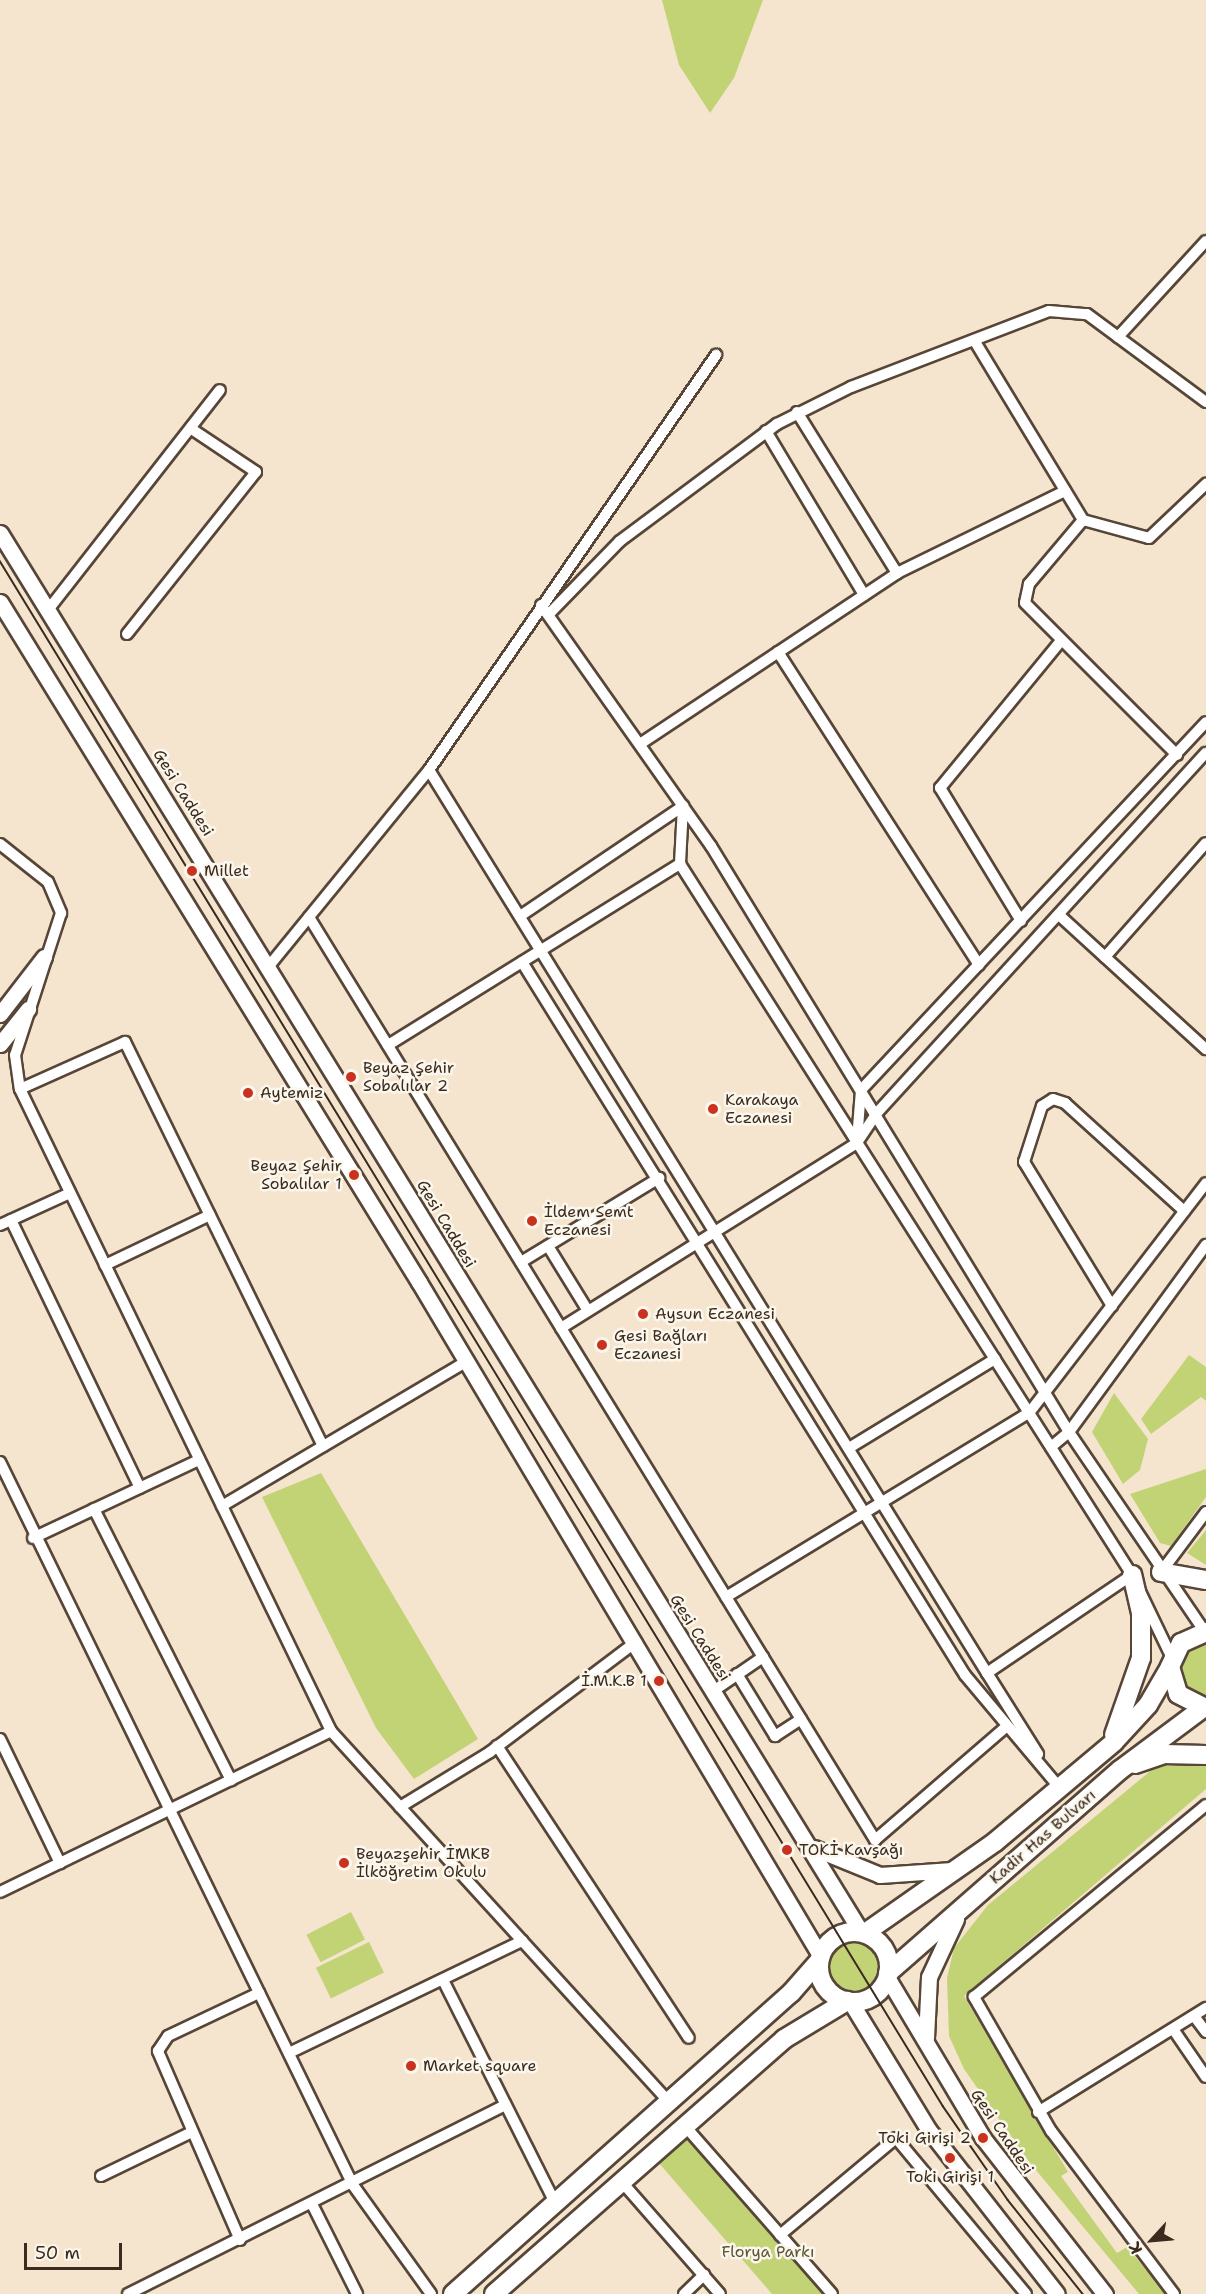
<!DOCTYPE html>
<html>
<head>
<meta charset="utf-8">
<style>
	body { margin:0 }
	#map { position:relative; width:1206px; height:2294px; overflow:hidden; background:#f6e5ce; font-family:"Shantell Sans",sans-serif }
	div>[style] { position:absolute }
	.green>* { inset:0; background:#c2d376; transform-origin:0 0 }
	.round { border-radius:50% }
	.roads { filter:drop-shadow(2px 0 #574638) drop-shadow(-2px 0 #574638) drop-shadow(0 2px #574638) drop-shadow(0 -2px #574638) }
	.street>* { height:10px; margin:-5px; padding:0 5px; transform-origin:5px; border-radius:5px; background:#fff }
	.secondary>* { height:15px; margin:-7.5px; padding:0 7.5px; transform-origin:7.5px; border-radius:7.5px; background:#fff }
	.highway>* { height:18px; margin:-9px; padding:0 9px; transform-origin:9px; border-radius:9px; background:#fff }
	.highway>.ring { margin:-9px; padding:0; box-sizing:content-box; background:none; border:18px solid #fff; border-radius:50% }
	.tram>* { height:1.5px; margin:-0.75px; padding:0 0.75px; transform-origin:0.75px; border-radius:0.75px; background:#3b2a1e }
	.dots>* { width:16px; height:16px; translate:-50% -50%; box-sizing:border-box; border:3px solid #fbf7ec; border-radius:50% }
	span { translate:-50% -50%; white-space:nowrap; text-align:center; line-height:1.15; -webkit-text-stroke:5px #fbf7ec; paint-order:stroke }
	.street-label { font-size:16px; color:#3b2a1e }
	.poi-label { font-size:16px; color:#3b2a1e }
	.left { translate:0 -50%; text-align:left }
	.right { translate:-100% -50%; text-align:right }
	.park-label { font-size:16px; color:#5d5434 }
	.north { position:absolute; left:1122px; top:2210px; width:60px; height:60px; -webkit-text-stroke:4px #fbf7ec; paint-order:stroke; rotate:244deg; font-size:16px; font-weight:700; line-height:24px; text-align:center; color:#3b2a1e }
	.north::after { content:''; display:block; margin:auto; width:21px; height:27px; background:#3b2a1e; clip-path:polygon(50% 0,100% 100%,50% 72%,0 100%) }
	.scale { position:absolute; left:24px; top:2243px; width:98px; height:27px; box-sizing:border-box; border:3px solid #3b2a1e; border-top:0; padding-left:8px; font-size:18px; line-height:21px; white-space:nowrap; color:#3b2a1e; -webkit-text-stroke:4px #fbf7ec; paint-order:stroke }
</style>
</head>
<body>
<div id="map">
	<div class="green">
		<div style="clip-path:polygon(662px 0,763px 0,734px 78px,710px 113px,679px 65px)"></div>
		<div style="clip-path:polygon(1189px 1355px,1206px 1367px,1206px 1401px,1201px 1397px,1151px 1434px,1141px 1419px)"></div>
		<div style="clip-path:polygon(1114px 1393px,1148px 1439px,1140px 1470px,1123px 1484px,1092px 1432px)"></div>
		<div style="clip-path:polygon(1206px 1469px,1206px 1497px,1171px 1546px,1160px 1543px,1130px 1494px)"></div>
		<div style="clip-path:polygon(321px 1473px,478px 1739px,414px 1779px,376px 1728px,262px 1497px)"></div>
		<div style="clip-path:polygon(1206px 1530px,1206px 1565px,1187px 1553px)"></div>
		<div style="clip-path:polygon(1206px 1641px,1206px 1698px,1185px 1687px,1179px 1668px,1188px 1649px)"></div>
		<div style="clip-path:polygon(1178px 1761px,1206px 1763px,1206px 1789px,964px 1996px,1068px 2172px,1061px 2176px,1117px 2253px,1127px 2247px,1166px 2294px,1139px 2294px,1030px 2163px,964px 2069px,949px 2036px,947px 1978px,954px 1948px,988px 1905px,1154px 1768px)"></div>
		<div style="left:351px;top:1912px;width:31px;height:50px;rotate:63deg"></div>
		<div class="round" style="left:828px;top:1941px;width:52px;height:52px"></div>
		<div style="left:369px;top:1942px;width:34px;height:59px;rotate:64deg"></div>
		<div style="clip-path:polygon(694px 2130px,837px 2294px,772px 2294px,658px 2162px)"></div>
	</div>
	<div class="roads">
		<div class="street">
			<div style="left:1118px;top:337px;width:130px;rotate:-47.5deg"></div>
			<div style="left:974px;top:340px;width:210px;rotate:58.8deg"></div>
			<div style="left:1083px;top:520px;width:68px;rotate:15.3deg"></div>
			<div style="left:1149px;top:538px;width:79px;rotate:-43.5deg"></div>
			<div style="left:797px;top:412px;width:190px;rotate:58.2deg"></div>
			<div style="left:766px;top:431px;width:191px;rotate:59.1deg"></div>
			<div style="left:1083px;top:520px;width:84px;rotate:130.2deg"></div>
			<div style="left:1029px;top:584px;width:19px;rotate:102deg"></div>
			<div style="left:1025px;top:603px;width:215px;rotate:45deg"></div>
			<div style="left:541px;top:605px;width:295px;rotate:54.8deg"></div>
			<div style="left:711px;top:846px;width:687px;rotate:58.58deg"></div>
			<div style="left:1069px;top:1432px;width:242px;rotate:55.8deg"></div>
			<div style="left:48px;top:610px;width:279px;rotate:-52deg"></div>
			<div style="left:550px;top:613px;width:100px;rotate:-45.8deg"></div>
			<div style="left:620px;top:541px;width:196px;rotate:-36.7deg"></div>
			<div style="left:777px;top:424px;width:83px;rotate:-26.6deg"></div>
			<div style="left:851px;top:387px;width:212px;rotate:-21deg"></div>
			<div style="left:1049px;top:311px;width:38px;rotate:5deg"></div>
			<div style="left:1087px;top:314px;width:148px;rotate:36.5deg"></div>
			<div style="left:127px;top:634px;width:207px;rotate:-51.5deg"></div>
			<div style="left:256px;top:472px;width:79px;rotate:-146.3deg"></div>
			<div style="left:778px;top:652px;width:372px;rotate:57.3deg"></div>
			<div style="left:640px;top:744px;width:309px;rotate:-33.6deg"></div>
			<div style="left:897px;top:573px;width:187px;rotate:-26deg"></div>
			<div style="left:429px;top:770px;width:1061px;rotate:58.29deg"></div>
			<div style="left:987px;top:1673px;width:175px;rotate:-34.1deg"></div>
			<div style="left:683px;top:806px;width:58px;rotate:93deg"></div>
			<div style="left:680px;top:864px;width:843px;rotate:57.55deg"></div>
			<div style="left:1132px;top:1575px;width:92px;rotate:64.3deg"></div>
			<div style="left:0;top:844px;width:61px;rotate:38.4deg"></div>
			<div style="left:48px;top:882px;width:34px;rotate:67deg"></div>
			<div style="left:61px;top:913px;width:149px;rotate:107.9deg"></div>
			<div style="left:15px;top:1055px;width:34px;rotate:82deg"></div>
			<div style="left:20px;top:1089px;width:713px;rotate:64.15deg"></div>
			<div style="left:331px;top:1731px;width:502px;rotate:47.66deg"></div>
			<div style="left:1059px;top:915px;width:199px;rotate:42.4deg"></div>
			<div style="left:520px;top:916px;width:197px;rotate:-34deg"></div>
			<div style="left:309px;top:917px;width:1083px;rotate:58.48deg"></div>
			<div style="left:875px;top:1840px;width:174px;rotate:-40.8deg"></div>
			<div style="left:1021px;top:921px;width:156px;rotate:-121.3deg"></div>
			<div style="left:940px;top:788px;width:188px;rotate:-50.6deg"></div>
			<div style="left:1105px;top:957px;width:152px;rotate:-48.5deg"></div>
			<div style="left:522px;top:962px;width:839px;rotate:58.15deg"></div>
			<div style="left:965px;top:1675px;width:146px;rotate:50deg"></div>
			<div style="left:269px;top:966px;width:253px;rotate:-50.8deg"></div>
			<div style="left:429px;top:770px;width:505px;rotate:-55.33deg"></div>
			<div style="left:388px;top:1045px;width:344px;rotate:-31.8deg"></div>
			<div style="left:20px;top:1089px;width:115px;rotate:-24.1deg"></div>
			<div style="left:125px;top:1042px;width:450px;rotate:63.9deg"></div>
			<div style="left:857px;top:1140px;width:50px;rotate:-85.4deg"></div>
			<div style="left:861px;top:1090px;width:504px;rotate:-46.85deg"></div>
			<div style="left:11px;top:1220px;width:297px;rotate:64.3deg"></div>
			<div style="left:0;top:1225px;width:77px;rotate:-24.6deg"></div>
			<div style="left:548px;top:1246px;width:76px;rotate:58.4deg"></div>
			<div style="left:521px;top:1262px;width:162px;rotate:-31.3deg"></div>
			<div style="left:105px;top:1265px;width:116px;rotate:-25.5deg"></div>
			<div style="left:1112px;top:1306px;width:169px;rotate:-121.4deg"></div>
			<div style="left:1024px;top:1162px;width:59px;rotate:-72.2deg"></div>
			<div style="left:1042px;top:1106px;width:13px;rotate:-32deg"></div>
			<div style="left:1053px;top:1099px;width:13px;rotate:18deg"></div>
			<div style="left:1065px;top:1103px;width:161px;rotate:42.2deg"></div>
			<div style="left:561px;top:1328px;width:348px;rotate:-32deg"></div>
			<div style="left:856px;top:1144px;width:36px;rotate:-56deg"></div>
			<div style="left:876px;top:1114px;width:489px;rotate:-47.6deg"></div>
			<div style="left:1051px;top:1447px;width:23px;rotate:-40deg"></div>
			<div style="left:1069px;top:1432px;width:232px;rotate:-53.8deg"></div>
			<div style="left:849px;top:1448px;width:171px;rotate:-31.4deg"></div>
			<div style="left:0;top:1462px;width:805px;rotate:63.98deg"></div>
			<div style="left:353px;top:2185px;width:134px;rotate:54.4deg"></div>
			<div style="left:222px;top:1506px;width:285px;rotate:-30.6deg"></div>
			<div style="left:94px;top:1509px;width:304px;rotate:63.2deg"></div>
			<div style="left:33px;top:1538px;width:183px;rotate:-25.2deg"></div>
			<div style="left:1161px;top:1572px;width:75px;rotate:-53.1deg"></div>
			<div style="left:726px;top:1597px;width:354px;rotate:-31.3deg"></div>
			<div style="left:1029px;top:1413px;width:290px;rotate:-52.4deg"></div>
			<div style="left:987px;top:1673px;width:96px;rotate:57.8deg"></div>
			<div style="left:737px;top:1674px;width:73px;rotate:58.5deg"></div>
			<div style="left:775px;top:1736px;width:31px;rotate:-33deg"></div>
			<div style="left:712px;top:1692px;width:62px;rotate:-34.5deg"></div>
			<div style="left:0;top:1739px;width:138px;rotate:64.2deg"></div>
			<div style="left:497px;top:1746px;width:349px;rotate:56.7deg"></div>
			<div style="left:400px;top:1807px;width:105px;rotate:-31.4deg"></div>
			<div style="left:490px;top:1752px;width:183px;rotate:-37deg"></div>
			<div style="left:0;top:1892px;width:368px;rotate:-25.9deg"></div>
			<div style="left:443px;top:1980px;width:250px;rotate:63.3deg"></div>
			<div style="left:1194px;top:2016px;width:20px;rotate:53deg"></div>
			<div style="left:1173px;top:2029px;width:58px;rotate:55.5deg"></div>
			<div style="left:289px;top:2053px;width:259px;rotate:-25.7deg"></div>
			<div style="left:1038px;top:2112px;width:198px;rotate:-31.8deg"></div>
			<div style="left:685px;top:2126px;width:223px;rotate:48.8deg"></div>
			<div style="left:101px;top:2176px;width:101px;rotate:-25.8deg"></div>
			<div style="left:621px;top:2181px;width:150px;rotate:48.8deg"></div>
			<div style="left:312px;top:2204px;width:101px;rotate:63.4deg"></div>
			<div style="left:780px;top:2235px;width:151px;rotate:-39.9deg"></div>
			<div style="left:896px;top:2138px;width:203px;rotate:50.2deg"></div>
			<div style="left:240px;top:2240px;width:206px;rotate:-113.5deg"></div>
			<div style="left:158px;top:2051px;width:18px;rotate:-56deg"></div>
			<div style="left:168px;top:2036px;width:101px;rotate:-25.3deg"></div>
			<div style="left:128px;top:2294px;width:422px;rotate:-26.6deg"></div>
			<div style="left:684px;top:2294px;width:28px;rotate:-44deg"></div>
			<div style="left:1174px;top:2294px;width:204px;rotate:-127deg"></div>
			<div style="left:1051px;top:2131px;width:155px;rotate:-119.9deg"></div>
			<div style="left:974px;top:1997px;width:301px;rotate:-39.6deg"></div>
		</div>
		<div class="secondary">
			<div style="left:0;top:533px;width:1643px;rotate:58.39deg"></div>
			<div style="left:0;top:602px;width:799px;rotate:58.36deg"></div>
			<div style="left:419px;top:1282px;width:786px;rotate:59.22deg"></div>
			<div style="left:0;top:1014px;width:72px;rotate:-52.3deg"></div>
			<div style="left:0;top:1044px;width:45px;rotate:-51.3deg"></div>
			<div style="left:814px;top:1848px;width:71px;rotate:22.2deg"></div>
			<div style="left:880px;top:1875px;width:72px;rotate:-4deg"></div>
			<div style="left:887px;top:1977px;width:187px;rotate:59.2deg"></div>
			<div style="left:983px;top:2138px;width:198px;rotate:52deg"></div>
			<div style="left:850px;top:2001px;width:150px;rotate:58.6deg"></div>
			<div style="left:928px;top:2129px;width:209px;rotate:52deg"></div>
			<div style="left:926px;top:2038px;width:61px;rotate:-87.2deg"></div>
			<div style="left:929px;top:1977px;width:64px;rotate:-65deg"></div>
		</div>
		<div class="highway">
			<div style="left:1161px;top:1572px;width:46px;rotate:10.1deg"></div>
			<div style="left:1206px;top:1632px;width:27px;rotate:156deg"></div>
			<div style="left:1181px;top:1643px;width:26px;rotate:115deg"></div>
			<div style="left:1170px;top:1667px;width:28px;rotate:73deg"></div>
			<div style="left:1178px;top:1694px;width:31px;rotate:27deg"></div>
			<div style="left:1114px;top:1735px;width:82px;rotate:-70.7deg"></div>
			<div style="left:1141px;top:1658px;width:45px;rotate:-90deg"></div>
			<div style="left:1141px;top:1613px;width:39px;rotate:-103deg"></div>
			<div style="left:1135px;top:1764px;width:31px;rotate:-19deg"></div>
			<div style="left:1164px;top:1754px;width:42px;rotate:1.4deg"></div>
			<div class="ring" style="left:819px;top:1932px;width:52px;height:52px"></div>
			<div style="left:865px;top:1933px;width:159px;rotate:-35deg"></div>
			<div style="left:995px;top:1842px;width:155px;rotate:-40deg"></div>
			<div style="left:1114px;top:1742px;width:50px;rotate:-47.4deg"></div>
			<div style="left:1148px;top:1705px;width:44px;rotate:-59.9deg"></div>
			<div style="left:888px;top:1973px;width:308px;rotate:-41.2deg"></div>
			<div style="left:1120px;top:1770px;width:104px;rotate:-36.8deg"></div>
			<div style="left:453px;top:2294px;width:453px;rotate:-41.7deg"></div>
			<div style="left:791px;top:1993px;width:43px;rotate:-48.8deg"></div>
			<div style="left:494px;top:2294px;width:386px;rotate:-41.3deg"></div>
			<div style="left:784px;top:2039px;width:74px;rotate:-31.1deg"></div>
		</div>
	</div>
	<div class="tram">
		<div style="left:0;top:561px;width:1810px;rotate:58.6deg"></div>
		<div style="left:943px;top:2106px;width:114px;rotate:55.3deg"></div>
		<div style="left:1008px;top:2200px;width:120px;rotate:51.4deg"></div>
	</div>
	<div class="dots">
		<div style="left:192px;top:871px;background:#c8321e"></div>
		<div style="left:351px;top:1077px;background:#c8321e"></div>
		<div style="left:248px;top:1093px;background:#c8321e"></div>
		<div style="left:713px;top:1109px;background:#c8321e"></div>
		<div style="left:354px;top:1175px;background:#c8321e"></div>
		<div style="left:532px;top:1221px;background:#c8321e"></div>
		<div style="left:643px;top:1314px;background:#c8321e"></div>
		<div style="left:602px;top:1345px;background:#c8321e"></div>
		<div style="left:659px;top:1681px;background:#c8321e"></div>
		<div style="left:787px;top:1850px;background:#c8321e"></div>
		<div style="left:344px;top:1863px;background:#c8321e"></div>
		<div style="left:411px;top:2066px;background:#c8321e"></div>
		<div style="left:983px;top:2138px;background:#c8321e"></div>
		<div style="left:950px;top:2158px;background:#c8321e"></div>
	</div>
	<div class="street-label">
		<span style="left:183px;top:793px;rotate:58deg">Gesi Caddesi</span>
		<span style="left:446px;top:1224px;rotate:59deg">Gesi Caddesi</span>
		<span style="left:700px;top:1638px;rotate:58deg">Gesi Caddesi</span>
		<span style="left:1043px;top:1837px;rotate:-41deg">Kadir Has Bulvarı</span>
		<span style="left:1002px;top:2132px;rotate:56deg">Gesi Caddesi</span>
	</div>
	<div class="poi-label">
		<span class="left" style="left:204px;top:871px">Millet</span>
		<span class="left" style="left:363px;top:1077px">Beyaz Şehir<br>Sobalılar 2</span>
		<span class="left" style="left:260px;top:1093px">Aytemiz</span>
		<span class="left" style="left:725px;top:1109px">Karakaya<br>Eczanesi</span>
		<span class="right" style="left:342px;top:1175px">Beyaz Şehir<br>Sobalılar 1</span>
		<span class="left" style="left:544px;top:1221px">İldem Semt<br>Eczanesi</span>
		<span class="left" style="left:655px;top:1314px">Aysun Eczanesi</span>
		<span class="left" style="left:614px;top:1345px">Gesi Bağları<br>Eczanesi</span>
		<span class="right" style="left:647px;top:1681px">İ.M.K.B 1</span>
		<span class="left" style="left:799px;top:1850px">TOKİ Kavşağı</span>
		<span class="left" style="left:356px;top:1863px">Beyazşehir İMKB<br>İlköğretim Okulu</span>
		<span class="left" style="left:423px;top:2066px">Market square</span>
		<span class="right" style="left:971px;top:2138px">Toki Girişi 2</span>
		<span style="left:950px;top:2177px">Toki Girişi 1</span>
	</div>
	<div class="park-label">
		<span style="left:768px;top:2252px">Florya Parkı</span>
	</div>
	<div class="north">K</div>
	<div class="scale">50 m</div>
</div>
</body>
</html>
